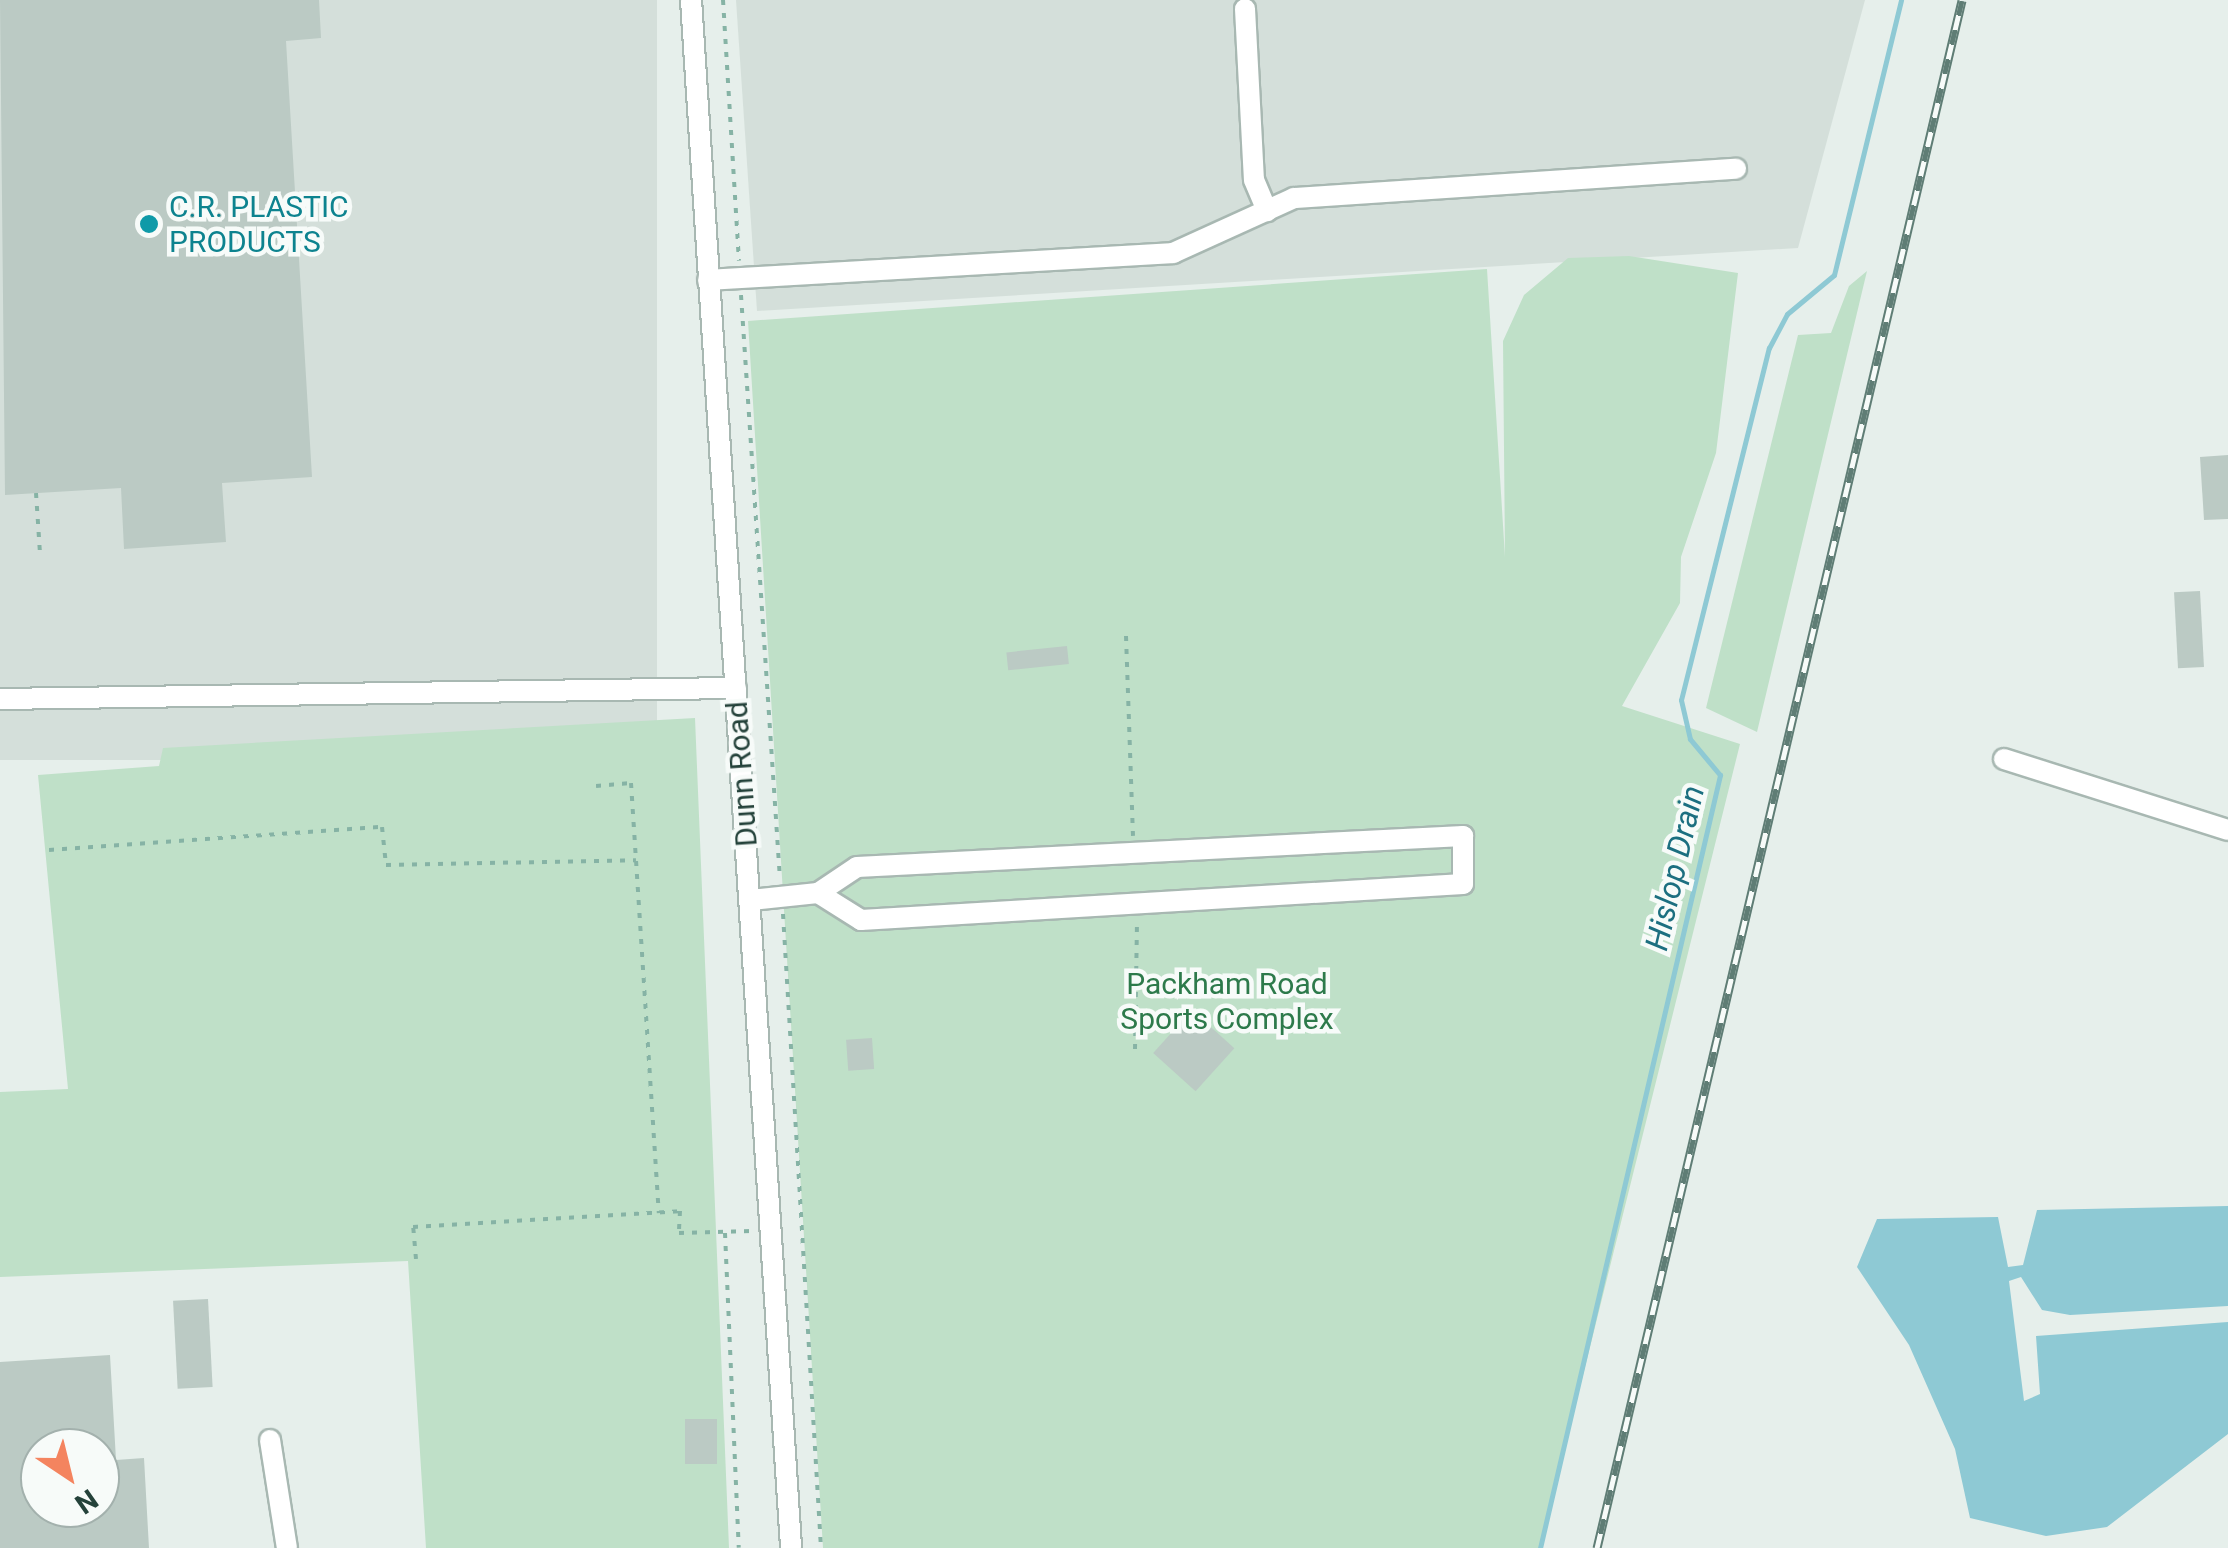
<!DOCTYPE html>
<html>
<head>
<meta charset="utf-8">
<style>
	body { margin:0 }
	#map { position:relative; width:2228px; height:1548px; overflow:hidden; background:#e6efeb; font-family:Roboto,sans-serif }
	div>[style] { position:absolute }
	.built>* { inset:0; background:#d4dfda; transform-origin:0 0 }
	.green>* { inset:0; background:#bfe0c8 }
	.water>* { inset:0; background:#8ec9d4 }
	.stream>* { height:5px; margin:-2.5px; padding:0 2.5px; transform-origin:2.5px; border-radius:2.5px; background:#8ec9d4 }
	.building>* { inset:0; background:#bbcac4; transform-origin:0 0 }
	.path>* { height:4px; margin-top:-2px; transform-origin:0; background:repeating-linear-gradient(90deg,#86b3a5 0 5px,transparent 0 13px) }
	.roads { filter:drop-shadow(2px 0 #a8b8b2) drop-shadow(-2px 0 #a8b8b2) drop-shadow(0 2px #a8b8b2) drop-shadow(0 -2px #a8b8b2) }
	.minor>* { height:20px; margin:-10px; padding:0 10px; transform-origin:10px; border-radius:10px; background:#fff }
	.rail>* { height:9px; margin-top:-4.5px; transform-origin:0; background:repeating-linear-gradient(90deg,#f7fbf9 0 15px,#5f7d75 0 30px); box-sizing:border-box; border-block:2px solid #5f7d75 }
	.dots>* { width:28px; height:28px; translate:-50% -50%; box-sizing:border-box; border:5px solid #f7fbf9; border-radius:50% }
	span { translate:-50% -50%; white-space:nowrap; text-align:center; line-height:1.15; -webkit-text-stroke:9px #f7fbf9; paint-order:stroke }
	.culture-label { font-size:30px; color:#0d838f }
	.left { translate:0 -50%; text-align:left }
	.street-label { font-size:30px; color:#24423a }
	.park-label { font-size:30px; color:#2d7a4b }
	.water-label { font-size:32px; color:#1c6f80; font-style:italic }
	.north { position:absolute; left:20px; top:1428px; width:100px; height:100px; box-sizing:border-box; background:#f7fbf9; border:2px solid #a3b1ad; border-radius:50%; rotate:145deg; font-size:28px; font-weight:700; line-height:40px; text-align:center; color:#24423a }
	.north::after { content:''; display:block; margin:auto; width:35px; height:45px; background:#f4845f; clip-path:polygon(50% 0,100% 100%,50% 72%,0 100%) }
</style>
</head>
<body>
<div id="map">
	<div class="built">
		<div style="left:0;top:0;width:657px;height:760px"></div>
		<div style="clip-path:polygon(736px 0,1865px 0,1798px 248px,757px 311px)"></div>
	</div>
	<div class="green">
		<div style="clip-path:polygon(1629px 256px,1738px 273px,1716px 453px,1681px 557px,1680px 603px,1622px 706px,1740px 744px,1540px 1548px,823px 1548px,748px 321px,1487px 269px,1505px 557px,1503px 341px,1524px 295px,1568px 258px)"></div>
		<div style="clip-path:polygon(1867px 271px,1757px 732px,1706px 708px,1798px 335px,1831px 333px,1849px 286px)"></div>
		<div style="clip-path:polygon(695px 718px,729px 1548px,426px 1548px,408px 1261px,0 1277px,0 1092px,68px 1089px,38px 775px,159px 766px,163px 748px)"></div>
	</div>
	<div class="water">
		<div style="clip-path:polygon(2228px 1206px,2228px 1306px,2070px 1315px,2042px 1310px,2021px 1277px,2009px 1281px,2024px 1401px,2040px 1394px,2036px 1336px,2228px 1322px,2228px 1434px,2107px 1527px,2046px 1536px,1970px 1518px,1955px 1449px,1909px 1345px,1857px 1267px,1877px 1219px,1998px 1217px,2008px 1267px,2023px 1265px,2037px 1210px)"></div>
	</div>
	<div class="stream">
		<div style="left:1540px;top:1548px;width:794px;rotate:-76.89deg"></div>
		<div style="left:1720px;top:775px;width:47px;rotate:-129.8deg"></div>
		<div style="left:1690px;top:739px;width:40px;rotate:-103deg"></div>
		<div style="left:1681px;top:700px;width:363px;rotate:-76deg"></div>
		<div style="left:1769px;top:348px;width:38px;rotate:-62deg"></div>
		<div style="left:1787px;top:314px;width:61px;rotate:-39.7deg"></div>
		<div style="left:1834px;top:275px;width:283px;rotate:-76.3deg"></div>
	</div>
	<div class="building">
		<div style="clip-path:polygon(0 0,319px 0,321px 38px,286px 41px,312px 477px,222px 483px,226px 542px,124px 549px,121px 488px,5px 495px)"></div>
		<div style="clip-path:polygon(2228px 455px,2228px 519px,2204px 520px,2200px 457px)"></div>
		<div style="left:2200px;top:591px;width:76px;height:26px;rotate:87deg"></div>
		<div style="left:1067px;top:646px;width:18px;height:61px;rotate:84deg"></div>
		<div style="left:1192px;top:1010px;width:57px;height:58px;rotate:42deg"></div>
		<div style="left:872px;top:1038px;width:31px;height:26px;rotate:86deg"></div>
		<div style="left:208px;top:1299px;width:88px;height:35px;rotate:87deg"></div>
		<div style="clip-path:polygon(evenodd,110px 1355px,116px 1460px,144px 1458px,149px 1548px,0 1548px,0 1362px,110px 1355px,40px 1448px,100px 1448px,100px 1508px,40px 1508px,40px 1448px)"></div>
		<div style="left:685px;top:1419px;width:32px;height:45px"></div>
	</div>
	<div class="path">
		<div style="left:723px;top:0;width:261px;rotate:86.5deg"></div>
		<div style="left:741px;top:295px;width:585px;rotate:86.18deg"></div>
		<div style="left:36px;top:493px;width:61px;rotate:86.2deg"></div>
		<div style="left:1126px;top:636px;width:200px;rotate:88deg"></div>
		<div style="left:596px;top:786px;width:35px;rotate:-5deg"></div>
		<div style="left:631px;top:783px;width:431px;rotate:86.3deg"></div>
		<div style="left:49px;top:850px;width:334px;rotate:-4deg"></div>
		<div style="left:382px;top:827px;width:38px;rotate:84deg"></div>
		<div style="left:386px;top:865px;width:250px;rotate:-1.1deg"></div>
		<div style="left:783px;top:914px;width:635px;rotate:86.57deg"></div>
		<div style="left:1135px;top:1049px;width:128px;rotate:-89.1deg"></div>
		<div style="left:725px;top:1233px;width:315px;rotate:87.5deg"></div>
		<div style="left:416px;top:1259px;width:32px;rotate:-95deg"></div>
		<div style="left:413px;top:1227px;width:267px;rotate:-3.4deg"></div>
		<div style="left:680px;top:1211px;width:22px;rotate:93deg"></div>
		<div style="left:679px;top:1233px;width:73px;rotate:-1.6deg"></div>
	</div>
	<div class="roads">
		<div class="minor">
			<div style="left:691px;top:0;width:1551px;rotate:86.3deg"></div>
			<div style="left:1245px;top:9px;width:171px;rotate:87deg"></div>
			<div style="left:1254px;top:180px;width:34px;rotate:67deg"></div>
			<div style="left:708px;top:280px;width:466px;rotate:-3.3deg"></div>
			<div style="left:1173px;top:253px;width:133px;rotate:-24.4deg"></div>
			<div style="left:1294px;top:198px;width:443px;rotate:-3.8deg"></div>
			<div style="left:0;top:699px;width:736px;rotate:-0.86deg"></div>
			<div style="left:2004px;top:759px;width:235px;rotate:17.6deg"></div>
			<div style="left:751px;top:900px;width:67px;rotate:-6deg"></div>
			<div style="left:818px;top:893px;width:47px;rotate:-33.7deg"></div>
			<div style="left:857px;top:867px;width:607px;rotate:-2.93deg"></div>
			<div style="left:1463px;top:836px;width:48px;rotate:90deg"></div>
			<div style="left:1463px;top:884px;width:603px;rotate:176.58deg"></div>
			<div style="left:861px;top:920px;width:51px;rotate:-147.9deg"></div>
			<div style="left:270px;top:1440px;width:109px;rotate:81.1deg"></div>
		</div>
	</div>
	<div class="rail">
		<div style="left:1597px;top:1548px;width:1590px;rotate:-76.73deg"></div>
	</div>
	<div class="dots">
		<div style="left:149px;top:224px;background:#0f9aa8"></div>
	</div>
	<div class="culture-label">
		<span class="left" style="left:169px;top:224px">C.R. PLASTIC<br>PRODUCTS</span>
	</div>
	<div class="street-label">
		<span style="left:742px;top:774px;rotate:-94deg">Dunn Road</span>
	</div>
	<div class="park-label">
		<span style="left:1227px;top:1001px">Packham Road<br>Sports Complex</span>
	</div>
	<div class="water-label">
		<span style="left:1675px;top:868px;rotate:-77deg">Hislop Drain</span>
	</div>
	<div class="north">N</div>
</div>
</body>
</html>
